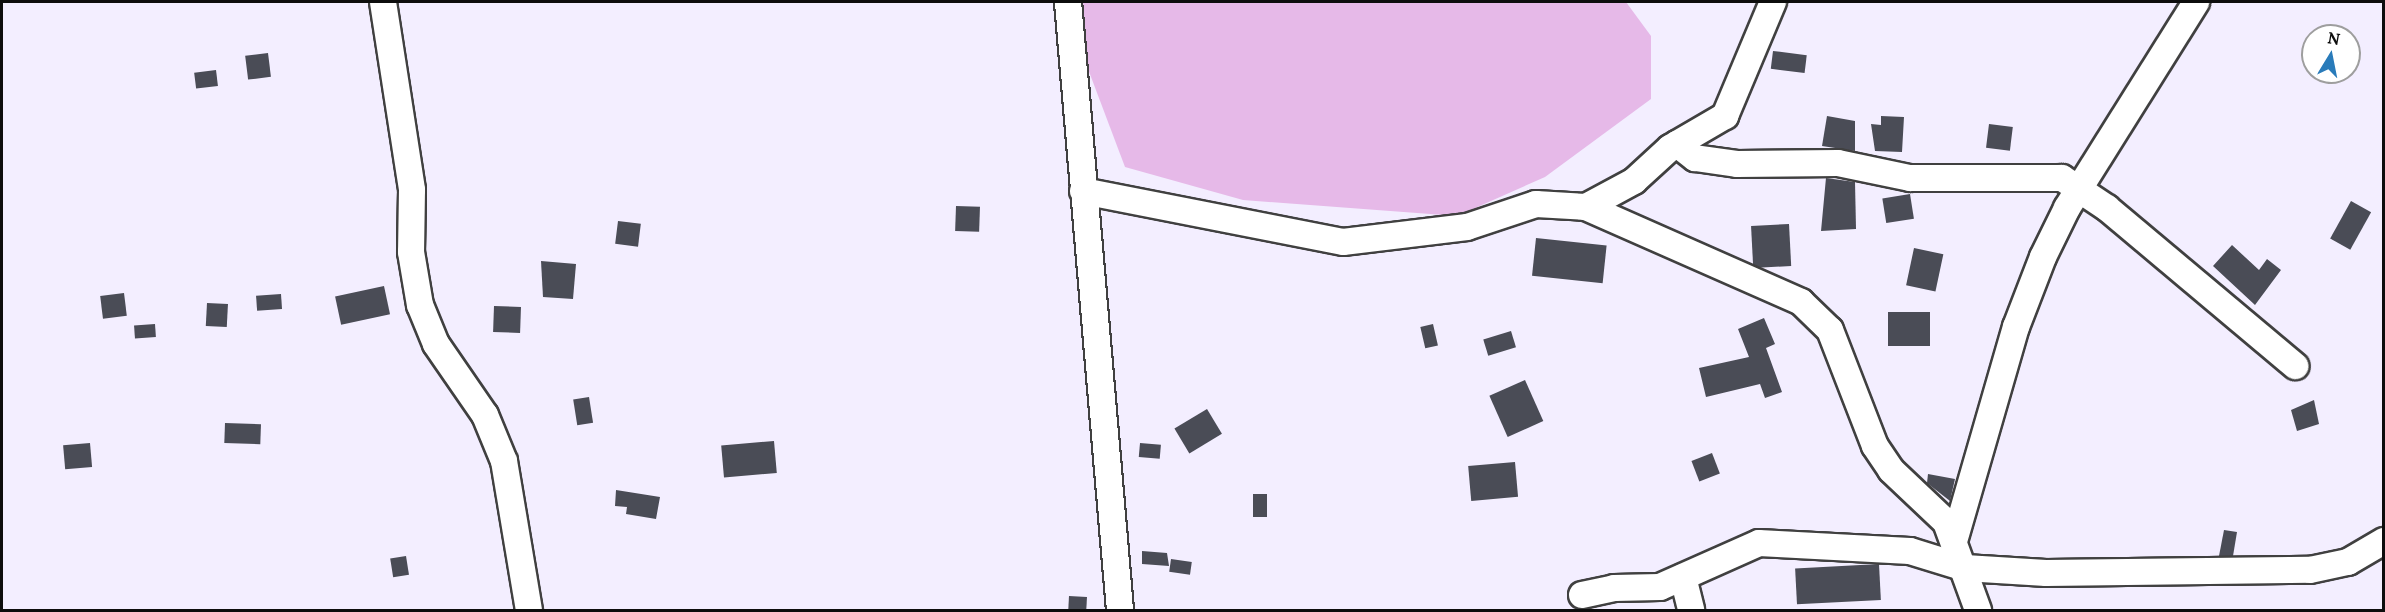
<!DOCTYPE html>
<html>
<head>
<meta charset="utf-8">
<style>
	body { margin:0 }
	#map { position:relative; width:2385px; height:612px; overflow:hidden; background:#f3eeff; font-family:Lora,serif }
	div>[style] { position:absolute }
	.green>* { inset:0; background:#e6b9e8 }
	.building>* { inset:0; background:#4a4c56; transform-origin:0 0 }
	.roads { filter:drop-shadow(2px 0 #404040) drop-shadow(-2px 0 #404040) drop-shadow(0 2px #404040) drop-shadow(0 -2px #404040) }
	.minor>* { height:26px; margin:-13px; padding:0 13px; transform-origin:13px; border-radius:13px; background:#fff }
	span { translate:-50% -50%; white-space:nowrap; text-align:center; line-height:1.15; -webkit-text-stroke:6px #fff; paint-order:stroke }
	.frame { position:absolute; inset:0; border:3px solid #0d0d0d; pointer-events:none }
	.north { position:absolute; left:2301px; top:24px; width:60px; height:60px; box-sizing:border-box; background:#fff; border:2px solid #9e9e9e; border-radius:50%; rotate:10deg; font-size:16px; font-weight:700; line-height:24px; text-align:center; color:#0d0d0d }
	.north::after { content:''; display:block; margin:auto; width:21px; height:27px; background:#297bba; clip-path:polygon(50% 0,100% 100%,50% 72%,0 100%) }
</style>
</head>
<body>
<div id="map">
	<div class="green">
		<div style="clip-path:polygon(1083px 2px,1626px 2px,1651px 36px,1651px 99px,1545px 177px,1457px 216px,1243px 200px,1125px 167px,1085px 61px)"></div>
	</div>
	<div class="building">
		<div style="left:1773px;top:51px;width:34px;height:18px;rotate:7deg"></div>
		<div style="left:268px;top:53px;width:24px;height:23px;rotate:83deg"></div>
		<div style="left:216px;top:70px;width:16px;height:22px;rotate:83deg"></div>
		<div style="clip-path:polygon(1827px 116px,1855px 121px,1855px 151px,1822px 146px)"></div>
		<div style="clip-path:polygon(1881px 116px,1904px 117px,1902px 152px,1875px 151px,1871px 124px,1881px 125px)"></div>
		<div style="left:1989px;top:124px;width:24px;height:24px;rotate:7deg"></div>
		<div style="clip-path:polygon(1826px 178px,1855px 182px,1856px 229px,1821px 231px)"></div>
		<div style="left:1910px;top:194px;width:25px;height:28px;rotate:81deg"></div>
		<div style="left:2351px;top:201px;width:23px;height:43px;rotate:29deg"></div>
		<div style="left:956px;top:206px;width:24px;height:25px;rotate:2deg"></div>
		<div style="left:618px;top:221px;width:23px;height:23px;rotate:7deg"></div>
		<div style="left:1789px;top:224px;width:42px;height:38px;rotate:87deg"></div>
		<div style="left:1536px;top:238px;width:71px;height:38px;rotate:6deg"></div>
		<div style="clip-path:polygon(2232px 245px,2259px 270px,2267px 259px,2281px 270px,2255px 305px,2213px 266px)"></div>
		<div style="left:1914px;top:248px;width:30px;height:38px;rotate:12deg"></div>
		<div style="clip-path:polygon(541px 261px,576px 264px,573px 299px,543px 297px)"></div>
		<div style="left:384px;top:286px;width:29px;height:50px;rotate:78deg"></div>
		<div style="left:124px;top:293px;width:23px;height:24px;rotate:83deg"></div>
		<div style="left:281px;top:294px;width:15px;height:25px;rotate:86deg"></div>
		<div style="left:207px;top:303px;width:21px;height:23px;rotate:3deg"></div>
		<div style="left:494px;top:306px;width:27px;height:26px;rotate:2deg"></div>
		<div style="left:1888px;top:312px;width:42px;height:34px"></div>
		<div style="clip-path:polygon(1764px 318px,1775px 344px,1766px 348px,1782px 392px,1765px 398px,1760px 384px,1706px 397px,1699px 368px,1749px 357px,1738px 329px)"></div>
		<div style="left:155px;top:324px;width:13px;height:21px;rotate:86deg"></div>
		<div style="left:1433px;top:324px;width:22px;height:13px;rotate:77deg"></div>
		<div style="left:1511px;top:331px;width:17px;height:29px;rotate:73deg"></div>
		<div style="left:1525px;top:380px;width:45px;height:39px;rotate:66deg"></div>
		<div style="left:589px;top:397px;width:26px;height:16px;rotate:81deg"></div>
		<div style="clip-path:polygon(2314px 400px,2319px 424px,2297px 431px,2291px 410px)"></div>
		<div style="left:1207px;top:409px;width:29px;height:38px;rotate:59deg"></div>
		<div style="left:225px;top:423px;width:36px;height:20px;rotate:2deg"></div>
		<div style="left:774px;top:441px;width:32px;height:53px;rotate:85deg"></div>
		<div style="left:90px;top:443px;width:24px;height:27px;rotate:85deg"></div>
		<div style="left:1140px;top:443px;width:21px;height:14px;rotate:5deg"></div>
		<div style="left:1712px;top:453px;width:22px;height:22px;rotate:69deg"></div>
		<div style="left:1515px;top:462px;width:35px;height:47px;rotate:85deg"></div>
		<div style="clip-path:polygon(1928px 474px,1955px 479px,1950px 501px,1927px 483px)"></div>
		<div style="clip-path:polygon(616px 490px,660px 497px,656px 519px,626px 514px,627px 507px,615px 506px)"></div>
		<div style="left:1253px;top:494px;width:14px;height:23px"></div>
		<div style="clip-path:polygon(2224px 530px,2237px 532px,2233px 556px,2219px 556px)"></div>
		<div style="clip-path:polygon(1142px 551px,1167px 553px,1169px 566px,1142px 564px)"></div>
		<div style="left:406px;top:556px;width:19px;height:16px;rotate:81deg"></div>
		<div style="left:1171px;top:559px;width:21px;height:13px;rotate:8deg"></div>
		<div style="left:1879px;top:564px;width:36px;height:84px;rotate:87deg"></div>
		<div style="left:1069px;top:596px;width:18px;height:14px;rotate:3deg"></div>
	</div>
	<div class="roads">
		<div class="minor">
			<div style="left:383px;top:2px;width:190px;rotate:81.2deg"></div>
			<div style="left:412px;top:190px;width:62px;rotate:90.9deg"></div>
			<div style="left:411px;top:252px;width:54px;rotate:80.4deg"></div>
			<div style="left:420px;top:305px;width:42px;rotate:67.7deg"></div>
			<div style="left:436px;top:344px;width:86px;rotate:55.4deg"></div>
			<div style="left:485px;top:415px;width:50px;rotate:67.6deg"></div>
			<div style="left:504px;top:461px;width:151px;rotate:80.5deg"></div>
			<div style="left:1068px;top:2px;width:610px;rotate:85.11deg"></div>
			<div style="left:1677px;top:144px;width:23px;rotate:38deg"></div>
			<div style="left:1695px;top:158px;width:42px;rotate:8.1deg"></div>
			<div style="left:1737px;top:164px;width:101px;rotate:-0.6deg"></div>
			<div style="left:1838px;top:163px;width:74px;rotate:11.8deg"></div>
			<div style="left:1910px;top:178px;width:152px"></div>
			<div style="left:2062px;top:178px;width:54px;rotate:33.7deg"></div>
			<div style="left:2107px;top:208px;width:246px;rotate:40deg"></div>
			<div style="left:1083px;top:191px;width:265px;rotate:11.1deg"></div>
			<div style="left:1343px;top:242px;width:125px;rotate:-6.9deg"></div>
			<div style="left:1467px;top:227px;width:73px;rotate:-18.4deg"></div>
			<div style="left:1536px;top:204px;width:50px;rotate:3.4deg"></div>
			<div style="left:1586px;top:207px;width:235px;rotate:23.8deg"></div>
			<div style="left:1801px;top:302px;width:40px;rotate:44deg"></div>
			<div style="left:1830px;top:330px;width:124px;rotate:68.8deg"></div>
			<div style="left:1875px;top:446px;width:29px;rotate:56deg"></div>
			<div style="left:1891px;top:470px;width:76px;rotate:43.4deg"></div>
			<div style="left:1946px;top:522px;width:94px;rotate:70deg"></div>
			<div style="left:1586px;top:207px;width:55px;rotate:-28.4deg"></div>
			<div style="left:1634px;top:181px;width:49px;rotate:-42.5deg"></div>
			<div style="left:1670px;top:148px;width:64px;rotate:-30.2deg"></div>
			<div style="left:1725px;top:116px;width:124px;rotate:-67.2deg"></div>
			<div style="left:1955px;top:538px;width:220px;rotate:-73.9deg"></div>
			<div style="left:2016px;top:327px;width:75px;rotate:-68.9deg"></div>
			<div style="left:2043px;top:257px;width:55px;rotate:-63.9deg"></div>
			<div style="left:2067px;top:208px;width:243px;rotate:-57.9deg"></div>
			<div style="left:1683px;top:577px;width:34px;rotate:76deg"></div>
			<div style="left:1582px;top:595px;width:33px;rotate:-12deg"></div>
			<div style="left:1614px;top:588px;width:46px;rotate:-1.2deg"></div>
			<div style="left:1660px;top:587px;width:108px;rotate:-24deg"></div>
			<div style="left:1759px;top:543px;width:151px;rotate:3deg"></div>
			<div style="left:1910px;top:551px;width:58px;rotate:17.2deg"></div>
			<div style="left:1965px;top:568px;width:81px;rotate:3.5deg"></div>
			<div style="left:2046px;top:573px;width:264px;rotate:-0.7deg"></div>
			<div style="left:2310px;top:570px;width:39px;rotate:-12deg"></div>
			<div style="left:2348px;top:562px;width:42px;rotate:-30.3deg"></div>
		</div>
	</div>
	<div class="frame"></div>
	<div class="north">N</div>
</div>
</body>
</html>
